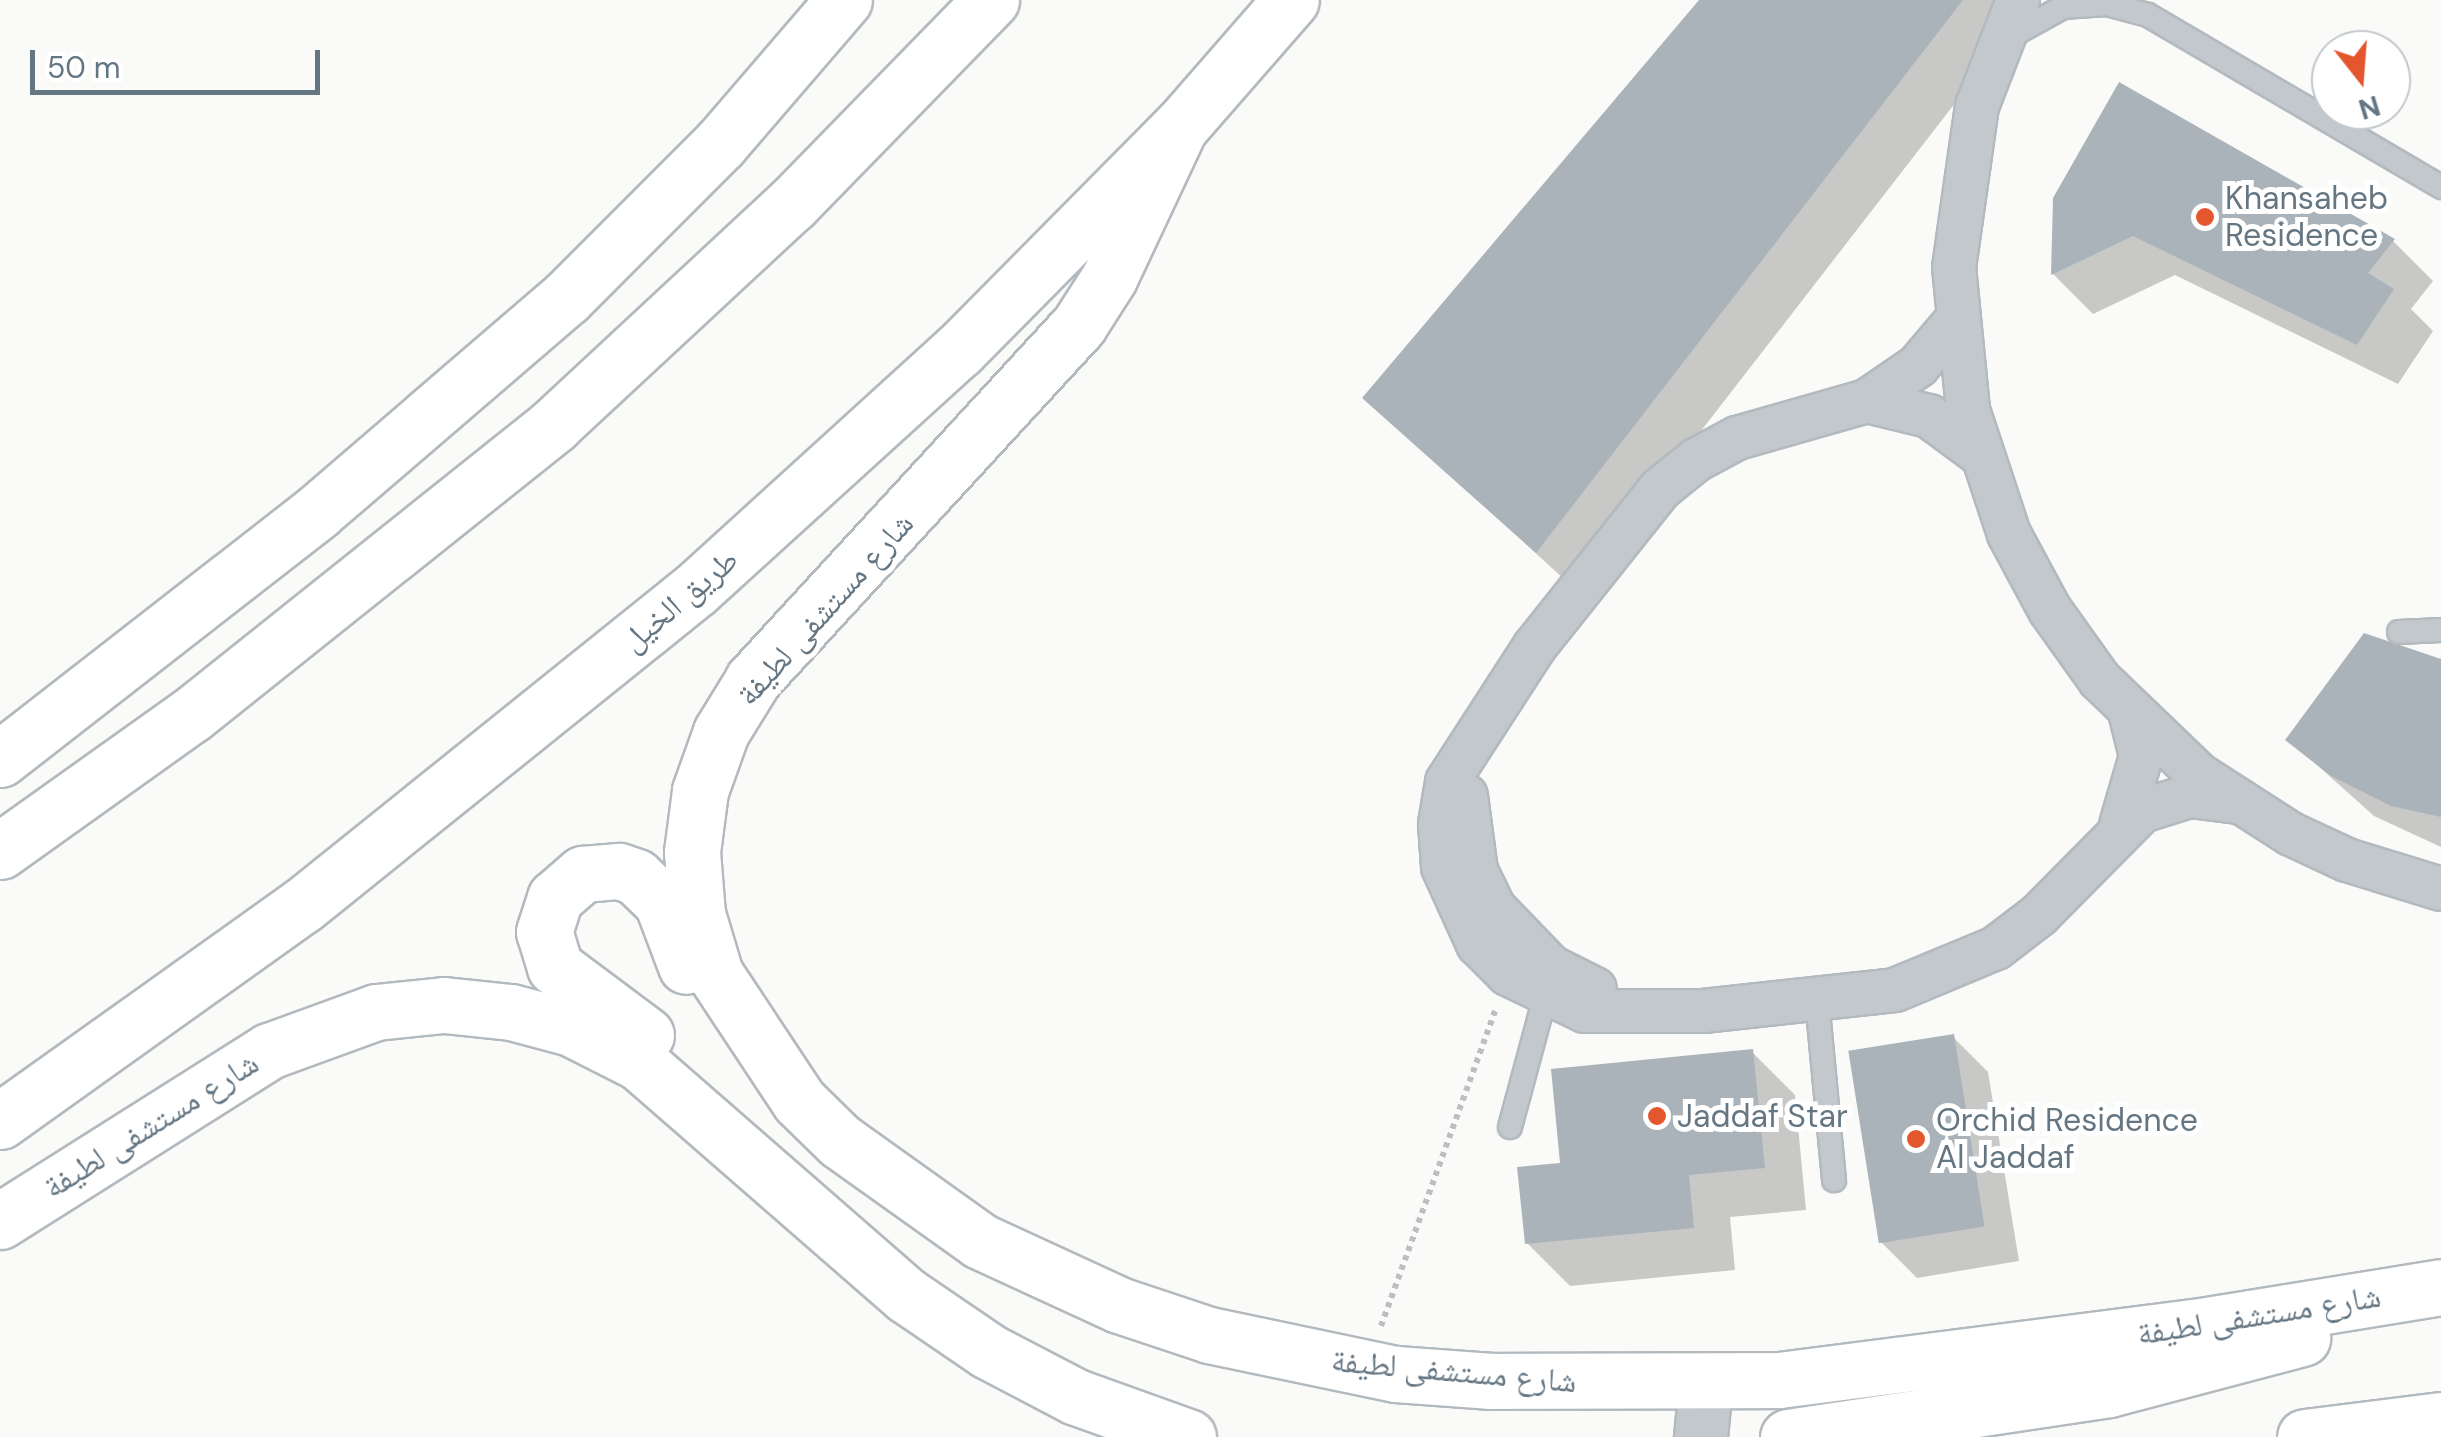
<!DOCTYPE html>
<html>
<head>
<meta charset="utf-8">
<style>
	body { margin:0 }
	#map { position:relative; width:2441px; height:1437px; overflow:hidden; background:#fafaf8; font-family:"DM Sans","Noto Naskh Arabic",sans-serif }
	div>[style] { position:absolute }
	.shadow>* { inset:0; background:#0003 }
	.building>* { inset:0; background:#aab3b9; transform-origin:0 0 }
	.path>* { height:6px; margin-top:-3px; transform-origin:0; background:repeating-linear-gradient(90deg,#bbbfc2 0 5px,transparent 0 10px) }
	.roads { filter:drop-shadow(2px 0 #b3babf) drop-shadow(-2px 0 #b3babf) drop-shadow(0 2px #b3babf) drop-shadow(0 -2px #b3babf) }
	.service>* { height:22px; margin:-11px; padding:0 11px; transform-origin:11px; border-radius:11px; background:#c3c8cc }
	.minor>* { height:42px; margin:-21px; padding:0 21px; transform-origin:21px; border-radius:21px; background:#c3c8cc }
	.tertiary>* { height:52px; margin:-26px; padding:0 26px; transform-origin:26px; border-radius:26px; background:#c3c8cc }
	.secondary>* { height:55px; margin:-27.5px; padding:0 27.5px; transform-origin:27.5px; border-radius:27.5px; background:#fff }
	.motorway>* { height:55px; margin:-27.5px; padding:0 27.5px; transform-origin:27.5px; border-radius:27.5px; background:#fff }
	.dots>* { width:28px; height:28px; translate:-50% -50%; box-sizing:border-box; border:5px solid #fff; border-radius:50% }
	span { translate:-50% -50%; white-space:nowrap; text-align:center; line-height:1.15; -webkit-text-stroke:10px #fff; paint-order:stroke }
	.poi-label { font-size:32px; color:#657683 }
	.left { translate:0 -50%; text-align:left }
	.street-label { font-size:32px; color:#657683 }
	.north { position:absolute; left:2311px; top:30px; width:100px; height:100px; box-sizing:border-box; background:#fff; border:2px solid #c1c8cd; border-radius:50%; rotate:163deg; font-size:28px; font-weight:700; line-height:40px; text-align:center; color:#657683 }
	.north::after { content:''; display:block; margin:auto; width:35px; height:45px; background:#e4572e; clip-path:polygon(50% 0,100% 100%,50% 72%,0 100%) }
	.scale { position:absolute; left:30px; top:50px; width:290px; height:45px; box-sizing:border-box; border:5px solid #657683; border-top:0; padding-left:12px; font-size:30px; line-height:35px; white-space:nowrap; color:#657683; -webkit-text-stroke:8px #fff; paint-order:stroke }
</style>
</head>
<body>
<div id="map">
	<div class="shadow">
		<div style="clip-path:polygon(1703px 0,2035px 0,1577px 591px,1366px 398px)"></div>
		<div style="clip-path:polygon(2120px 85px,2393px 241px,2433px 281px,2411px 309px,2433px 331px,2398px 384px,2175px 275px,2093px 314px,2053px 274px,2056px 199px)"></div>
		<div style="clip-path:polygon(2441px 663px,2441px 847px,2374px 816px,2288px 739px)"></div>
		<div style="clip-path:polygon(1953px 1037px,1988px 1072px,2019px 1261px,1917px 1278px,1881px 1242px)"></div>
		<div style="clip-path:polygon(1752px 1052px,1795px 1095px,1806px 1210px,1730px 1217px,1735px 1270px,1570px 1286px,1527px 1243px,1562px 1165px)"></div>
	</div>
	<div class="building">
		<div style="clip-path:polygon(1699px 0,1963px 0,1536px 553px,1362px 398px)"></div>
		<div style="clip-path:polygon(2119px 82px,2395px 239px,2368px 273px,2394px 289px,2357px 345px,2133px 236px,2051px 275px,2053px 198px)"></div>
		<div style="clip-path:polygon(2364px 633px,2441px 659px,2441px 817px,2391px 806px,2331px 776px,2285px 740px)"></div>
		<div style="left:1954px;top:1034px;width:195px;height:107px;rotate:81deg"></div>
		<div style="clip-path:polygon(1753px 1049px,1765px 1168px,1689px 1175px,1694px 1228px,1525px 1244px,1517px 1167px,1560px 1163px,1551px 1069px)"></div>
	</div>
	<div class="path">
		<div style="left:1381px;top:1326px;width:337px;rotate:-70.1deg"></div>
	</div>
	<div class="roads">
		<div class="service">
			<div style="left:2011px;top:36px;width:60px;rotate:-29.1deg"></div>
			<div style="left:2063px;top:7px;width:44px;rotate:-3.9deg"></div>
			<div style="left:2107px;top:4px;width:42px;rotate:15deg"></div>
			<div style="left:2148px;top:15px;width:340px;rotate:30.4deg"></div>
			<div style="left:2399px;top:632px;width:42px;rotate:-2.7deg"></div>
			<div style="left:1817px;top:1000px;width:181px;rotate:84.6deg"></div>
			<div style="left:1510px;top:1127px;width:135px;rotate:-74.9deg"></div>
		</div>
		<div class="minor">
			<div style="left:2018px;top:0;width:114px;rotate:111.1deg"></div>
			<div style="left:1977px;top:106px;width:163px;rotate:98.1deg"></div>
			<div style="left:1954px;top:267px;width:144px;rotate:84.4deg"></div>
			<div style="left:1968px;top:410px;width:131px;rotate:71.7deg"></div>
			<div style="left:2009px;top:534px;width:86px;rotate:61.7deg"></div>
			<div style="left:2050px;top:610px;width:86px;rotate:54.5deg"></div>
			<div style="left:2100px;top:680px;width:137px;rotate:43.8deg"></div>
			<div style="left:2199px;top:775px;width:109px;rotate:32.7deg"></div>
			<div style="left:2291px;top:834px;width:62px;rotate:24.9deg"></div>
			<div style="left:2347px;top:860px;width:98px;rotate:17.1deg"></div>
			<div style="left:1956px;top:321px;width:59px;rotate:130.2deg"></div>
			<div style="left:1918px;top:366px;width:62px;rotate:145.5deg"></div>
			<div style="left:1867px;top:401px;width:135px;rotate:164.1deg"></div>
			<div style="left:1737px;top:438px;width:47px;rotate:151.8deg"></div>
			<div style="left:1696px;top:460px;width:46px;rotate:141.1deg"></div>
			<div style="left:1660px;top:489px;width:201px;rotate:128.5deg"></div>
			<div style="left:1535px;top:646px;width:162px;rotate:122.9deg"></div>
			<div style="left:1447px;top:782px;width:43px;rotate:99.5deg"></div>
			<div style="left:1440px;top:824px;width:43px;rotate:86deg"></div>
			<div style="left:1443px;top:867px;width:85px;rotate:65.6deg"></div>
			<div style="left:1478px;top:944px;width:42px;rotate:45deg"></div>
			<div style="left:1508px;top:974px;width:85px;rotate:25.7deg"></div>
			<div style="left:1585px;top:1011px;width:118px"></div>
			<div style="left:1703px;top:1011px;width:193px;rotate:-6.2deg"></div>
			<div style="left:1895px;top:990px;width:109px;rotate:-22.6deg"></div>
			<div style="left:1996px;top:948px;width:54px;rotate:-37.5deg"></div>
			<div style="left:2039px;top:915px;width:146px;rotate:-45.3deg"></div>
			<div style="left:2142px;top:811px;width:50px;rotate:-17.4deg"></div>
			<div style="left:2190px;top:796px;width:48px;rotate:7.1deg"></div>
			<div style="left:1867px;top:401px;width:64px;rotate:13.6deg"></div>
			<div style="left:1929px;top:416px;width:62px;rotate:36.5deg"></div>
			<div style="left:1466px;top:796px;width:76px;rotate:82.4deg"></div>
			<div style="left:1476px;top:871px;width:41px;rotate:64.1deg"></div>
			<div style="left:1494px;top:908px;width:82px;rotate:46deg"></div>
			<div style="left:1551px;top:967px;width:49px;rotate:26.6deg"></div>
			<div style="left:2121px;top:825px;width:72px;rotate:-73.8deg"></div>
			<div style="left:2141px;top:756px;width:45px;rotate:-104deg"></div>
		</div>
		<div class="tertiary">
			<div style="left:1701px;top:1437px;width:52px;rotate:-84.5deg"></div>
		</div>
		<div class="secondary">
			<div style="left:1177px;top:133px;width:160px;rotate:115.1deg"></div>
			<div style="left:1109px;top:278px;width:56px;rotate:122.6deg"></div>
			<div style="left:1079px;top:325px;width:482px;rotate:132.6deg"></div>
			<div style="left:753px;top:680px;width:61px;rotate:121.6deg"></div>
			<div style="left:721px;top:732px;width:63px;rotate:109.6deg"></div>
			<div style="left:700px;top:791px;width:62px;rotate:97.5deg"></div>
			<div style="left:692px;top:852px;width:62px;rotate:85.4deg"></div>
			<div style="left:697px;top:914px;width:63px;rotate:73.3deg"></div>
			<div style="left:715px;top:974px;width:152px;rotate:56.5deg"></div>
			<div style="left:799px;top:1101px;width:57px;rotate:44.3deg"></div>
			<div style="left:840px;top:1141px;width:172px;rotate:35.5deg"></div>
			<div style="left:980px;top:1241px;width:153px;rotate:24.7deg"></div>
			<div style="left:1119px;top:1305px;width:95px;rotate:18.4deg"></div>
			<div style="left:1209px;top:1335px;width:191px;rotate:11.8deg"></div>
			<div style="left:1396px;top:1374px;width:96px;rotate:4.2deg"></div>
			<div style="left:1492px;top:1381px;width:287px;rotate:-0.2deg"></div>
			<div style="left:1779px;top:1380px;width:419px;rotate:-7.3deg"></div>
			<div style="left:2195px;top:1327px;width:249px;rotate:-9.2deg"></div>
			<div style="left:646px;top:1035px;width:114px;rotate:-143.2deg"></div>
			<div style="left:555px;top:967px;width:37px;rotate:-107deg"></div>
			<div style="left:544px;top:932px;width:36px;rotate:-72deg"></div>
			<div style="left:555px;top:898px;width:37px;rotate:-41deg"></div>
			<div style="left:583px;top:874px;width:36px;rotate:-5deg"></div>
			<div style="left:619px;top:871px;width:18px;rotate:19deg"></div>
			<div style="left:636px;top:877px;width:36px;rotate:44deg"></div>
			<div style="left:662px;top:902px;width:68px;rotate:69.4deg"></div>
			<div style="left:0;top:1221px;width:318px;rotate:-32.3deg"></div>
			<div style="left:269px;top:1051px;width:114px;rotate:-20deg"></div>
			<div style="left:376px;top:1012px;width:68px;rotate:-5.9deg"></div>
			<div style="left:444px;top:1005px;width:67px;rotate:6deg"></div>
			<div style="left:511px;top:1012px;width:62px;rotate:14.9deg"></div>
			<div style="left:571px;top:1028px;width:77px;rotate:26.9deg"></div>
			<div style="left:640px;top:1063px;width:353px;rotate:41.1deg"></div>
			<div style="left:906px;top:1295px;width:99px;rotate:34.3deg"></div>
			<div style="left:988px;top:1351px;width:99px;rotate:27.6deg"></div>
			<div style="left:1076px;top:1397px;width:119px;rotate:19.7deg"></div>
			<div style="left:1788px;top:1437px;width:325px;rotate:-8.5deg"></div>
			<div style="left:2109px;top:1389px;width:200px;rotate:-14.8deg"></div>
			<div style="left:2305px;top:1437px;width:137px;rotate:-7.1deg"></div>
		</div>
		<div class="motorway">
			<div style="left:0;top:759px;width:402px;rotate:-37.9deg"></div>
			<div style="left:317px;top:512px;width:330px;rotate:-40.7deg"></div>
			<div style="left:567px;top:297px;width:216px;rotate:-45deg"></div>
			<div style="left:720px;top:144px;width:190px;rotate:-49.3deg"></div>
			<div style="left:0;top:851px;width:234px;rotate:-35.5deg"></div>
			<div style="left:191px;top:715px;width:466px;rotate:-38.6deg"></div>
			<div style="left:555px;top:424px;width:323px;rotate:-42.9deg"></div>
			<div style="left:792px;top:204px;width:285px;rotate:-45.7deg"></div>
			<div style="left:0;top:1121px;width:372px;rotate:-35.5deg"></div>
			<div style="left:303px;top:905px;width:504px;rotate:-38.8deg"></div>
			<div style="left:696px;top:589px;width:355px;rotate:-42.3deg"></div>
			<div style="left:959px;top:350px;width:315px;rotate:-45.3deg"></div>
			<div style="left:1181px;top:126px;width:167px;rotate:-48.9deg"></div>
		</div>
	</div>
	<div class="dots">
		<div style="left:2205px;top:217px;background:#e4572e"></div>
		<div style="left:1657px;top:1116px;background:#e4572e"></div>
		<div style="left:1916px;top:1139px;background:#e4572e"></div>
	</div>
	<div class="poi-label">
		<span class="left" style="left:2225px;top:217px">Khansaheb<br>Residence</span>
		<span class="left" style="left:1677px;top:1116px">Jaddaf Star</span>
		<span class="left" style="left:1936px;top:1139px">Orchid Residence<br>Al Jaddaf</span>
	</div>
	<div class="street-label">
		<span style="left:680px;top:600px;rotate:-40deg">طريق الخيل</span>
		<span style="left:825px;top:609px;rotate:-48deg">شارع مستشفى لطيفة</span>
		<span style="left:151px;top:1125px;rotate:-32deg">شارع مستشفى لطيفة</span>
		<span style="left:2259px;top:1315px;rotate:-9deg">شارع مستشفى لطيفة</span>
		<span style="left:1454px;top:1371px;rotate:5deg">شارع مستشفى لطيفة</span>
	</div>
	<div class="north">N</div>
	<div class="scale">50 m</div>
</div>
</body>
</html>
